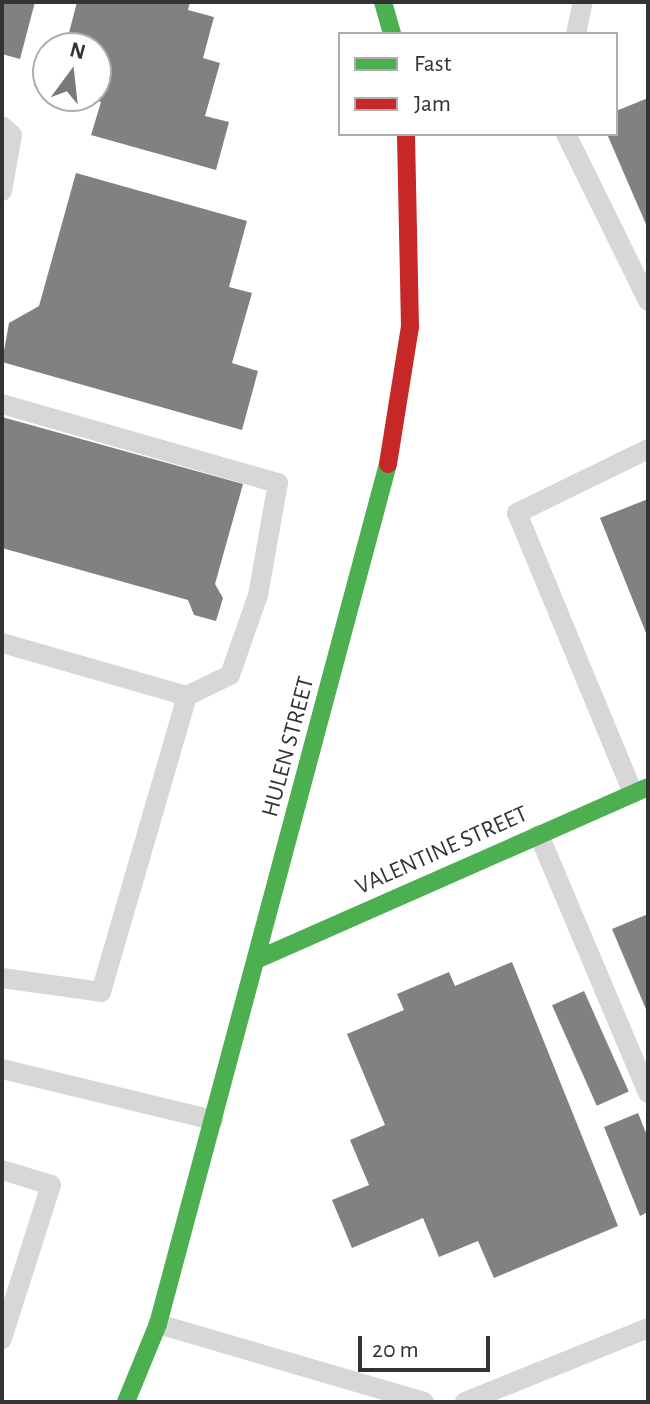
<!DOCTYPE html>
<html>
<head>
<meta charset="utf-8">
<style>
	body { margin:0 }
	#map { position:relative; width:650px; height:1404px; overflow:hidden; background:#fff; font-family:"Alegreya Sans",sans-serif }
	div>[style] { position:absolute }
	.building>* { inset:0; background:#818181; transform-origin:0 0 }
	.lane>* { height:20px; margin:-10px; padding:0 10px; transform-origin:10px; border-radius:10px; background:#d7d7d7 }
	.fast>* { height:18px; margin:-9px; padding:0 9px; transform-origin:9px; border-radius:9px; background:#4caf50 }
	.jam>* { height:18px; margin:-9px; padding:0 9px; transform-origin:9px; border-radius:9px; background:#c62828 }
	span { translate:-50% -50%; white-space:nowrap; text-align:center; line-height:1.15; -webkit-text-stroke:8px #fff; paint-order:stroke }
	.street-label { font-size:24px; color:#333 }
	.frame { position:absolute; inset:0; border:4px solid #333; pointer-events:none }
	.legend { position:absolute; left:338px; top:32px; width:280px; height:104px; box-sizing:border-box; background:#fff; border:2px solid #adadad; margin:0; padding:10px 14px; list-style:none; font-size:24px; color:#333 }
	.legend li { display:flex; align-items:center; gap:16px; height:40px }
	.legend b { width:40px; border:2px solid #adadad }
	.north { position:absolute; left:32px; top:32px; width:80px; height:80px; box-sizing:border-box; background:#fff; border:2px solid #adadad; border-radius:50%; rotate:15deg; font-size:22px; font-weight:700; line-height:32px; text-align:center; color:#333 }
	.north::after { content:''; display:block; margin:auto; width:28px; height:36px; background:#7a7a7a; clip-path:polygon(50% 0,100% 100%,50% 72%,0 100%) }
	.scale { position:absolute; left:358px; top:1336px; width:132px; height:36px; box-sizing:border-box; border:4px solid #333; border-top:0; padding-left:10px; font-size:24px; line-height:28px; white-space:nowrap; color:#333; -webkit-text-stroke:6px #fff; paint-order:stroke }
</style>
</head>
<body>
<div id="map">
	<div class="building">
		<div style="clip-path:polygon(2px 2px,35px 2px,20px 59px,2px 54px)"></div>
		<div style="clip-path:polygon(77px 2px,190px 2px,188px 10px,214px 17px,203px 58px,220px 63px,205px 116px,229px 122px,216px 170px,91px 135px,101px 102px,85px 97px,96px 96px,96px 48px,65px 48px)"></div>
		<div style="clip-path:polygon(648px 98px,648px 229px,607px 134px,616px 134px,616px 111px)"></div>
		<div style="clip-path:polygon(76px 173px,247px 221px,229px 287px,252px 293px,232px 363px,258px 371px,242px 430px,2px 362px,9px 323px,39px 306px)"></div>
		<div style="clip-path:polygon(2px 417px,243px 484px,215px 584px,223px 598px,216px 621px,194px 615px,188px 600px,2px 548px)"></div>
		<div style="clip-path:polygon(648px 499px,648px 638px,600px 518px)"></div>
		<div style="clip-path:polygon(648px 914px,648px 1014px,612px 929px)"></div>
		<div style="clip-path:polygon(512px 962px,618px 1226px,494px 1278px,478px 1241px,439px 1257px,423px 1218px,352px 1248px,332px 1200px,369px 1185px,350px 1140px,385px 1125px,347px 1034px,404px 1010px,397px 994px,449px 972px,455px 986px)"></div>
		<div style="left:584px;top:991px;width:110px;height:35px;rotate:66deg"></div>
		<div style="clip-path:polygon(638px 1113px,648px 1138px,648px 1212px,640px 1216px,604px 1127px)"></div>
	</div>
	<div class="lane">
		<div style="left:576px;top:34px;width:33px;rotate:-78deg"></div>
		<div style="left:2px;top:126px;width:13px;rotate:42deg"></div>
		<div style="left:12px;top:135px;width:57px;rotate:100.1deg"></div>
		<div style="left:566px;top:134px;width:186px;rotate:63.8deg"></div>
		<div style="left:2px;top:404px;width:287px;rotate:16deg"></div>
		<div style="left:278px;top:483px;width:114px;rotate:100.1deg"></div>
		<div style="left:258px;top:595px;width:85px;rotate:109.3deg"></div>
		<div style="left:230px;top:675px;width:48px;rotate:154deg"></div>
		<div style="left:187px;top:696px;width:192px;rotate:-164deg"></div>
		<div style="left:633px;top:793px;width:303px;rotate:-112.5deg"></div>
		<div style="left:517px;top:513px;width:146px;rotate:-26deg"></div>
		<div style="left:539px;top:835px;width:280px;rotate:67.1deg"></div>
		<div style="left:2px;top:978px;width:100px;rotate:8deg"></div>
		<div style="left:101px;top:992px;width:308px;rotate:-73.8deg"></div>
		<div style="left:2px;top:1069px;width:217px;rotate:13.6deg"></div>
		<div style="left:2px;top:1170px;width:51px;rotate:17deg"></div>
		<div style="left:51px;top:1185px;width:162px;rotate:107.7deg"></div>
		<div style="left:158px;top:1324px;width:277px;rotate:16.3deg"></div>
		<div style="left:465px;top:1402px;width:197px;rotate:-22deg"></div>
	</div>
	<div class="fast">
		<div style="left:383px;top:2px;width:33px;rotate:74deg"></div>
		<div style="left:256px;top:960px;width:428px;rotate:-23.8deg"></div>
		<div style="left:126px;top:1402px;width:84px;rotate:-67.7deg"></div>
		<div style="left:158px;top:1324px;width:890px;rotate:-75.03deg"></div>
	</div>
	<div class="jam">
		<div style="left:388px;top:464px;width:139px;rotate:-80.9deg"></div>
		<div style="left:410px;top:327px;width:193px;rotate:-91.2deg"></div>
	</div>
	<div class="street-label">
		<span style="left:289px;top:747px;rotate:-75deg">HULEN STREET</span>
		<span style="left:442px;top:851px;rotate:-24deg">VALENTINE STREET</span>
	</div>
	<div class="frame"></div>
	<ul class="legend">
	<li><b style="height:10px;background:#4caf50"></b>Fast</li>
	<li><b style="height:10px;background:#c62828"></b>Jam</li>
	</ul>
	<div class="north">N</div>
	<div class="scale">20 m</div>
</div>
</body>
</html>
